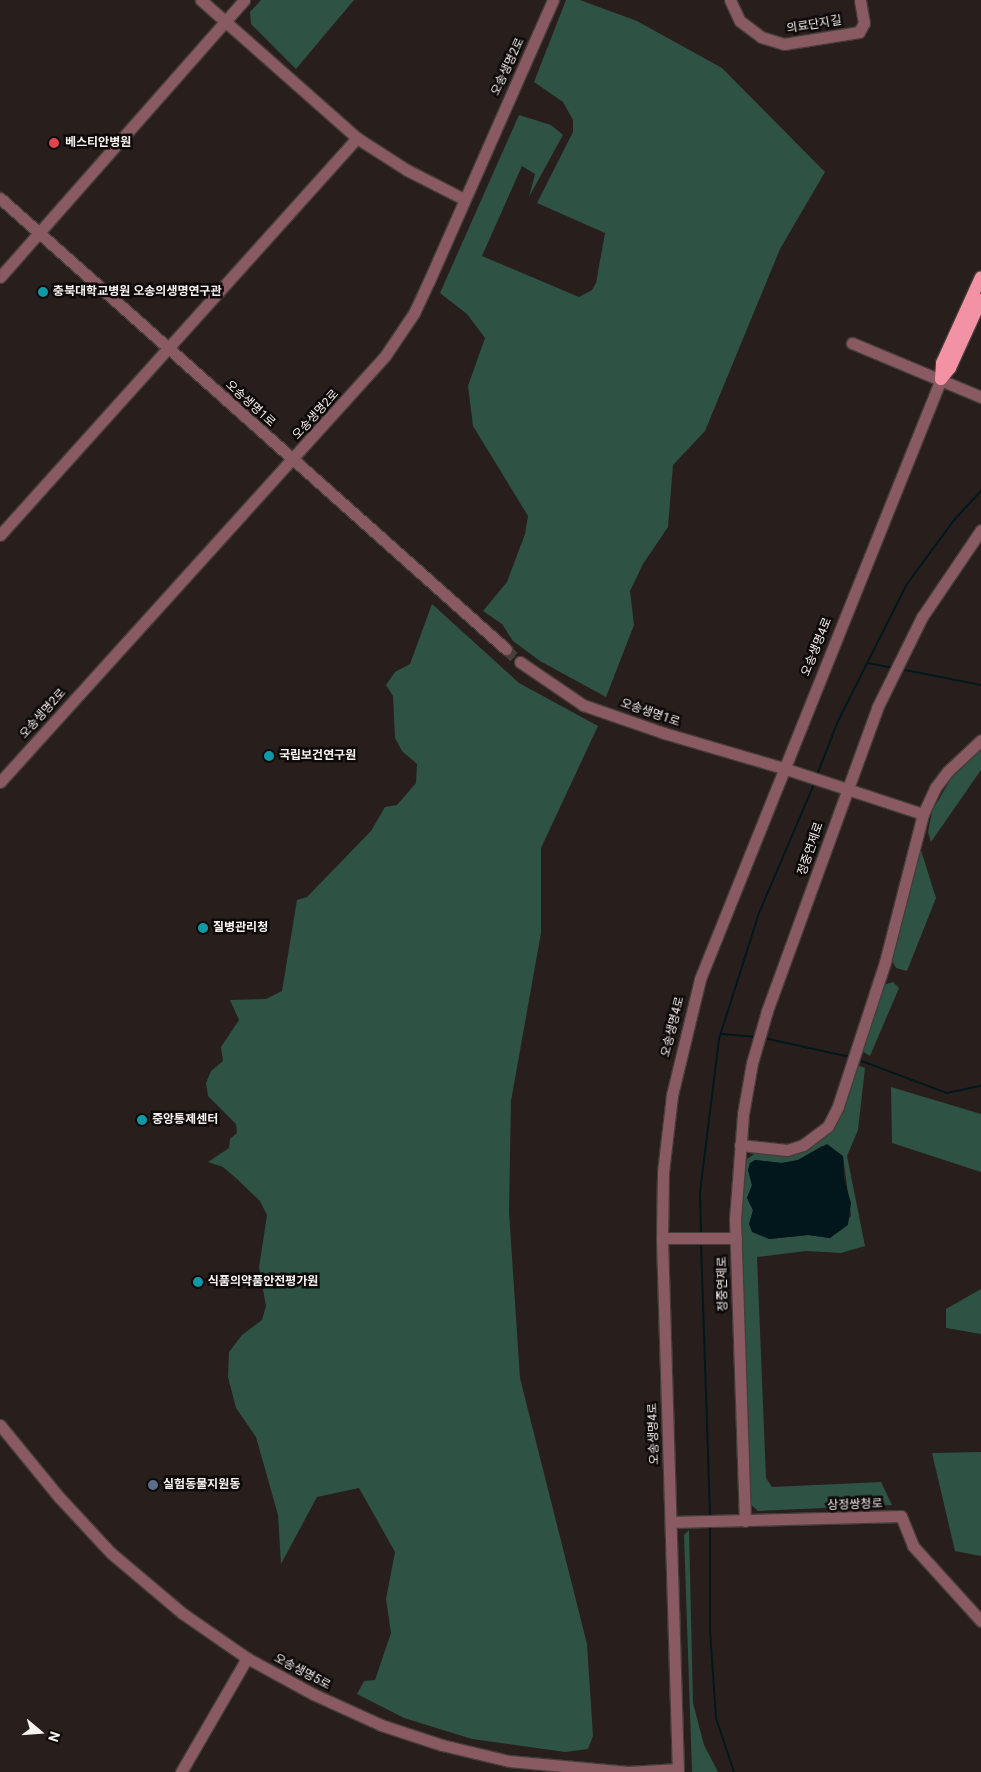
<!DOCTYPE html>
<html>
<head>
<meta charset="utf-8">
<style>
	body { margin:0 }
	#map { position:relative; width:981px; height:1772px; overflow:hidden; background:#281f1c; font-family:Roboto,"Noto Sans KR",sans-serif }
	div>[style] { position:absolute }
	.green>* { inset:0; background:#2e5243 }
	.water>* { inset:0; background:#01171c }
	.stream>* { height:2px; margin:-1px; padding:0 1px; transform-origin:1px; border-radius:1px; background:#01171c }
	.minor-tunnel>* { height:11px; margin-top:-5.5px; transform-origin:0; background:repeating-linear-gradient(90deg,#473f3c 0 11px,transparent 0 16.5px) }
	.roads { filter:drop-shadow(1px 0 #453d3a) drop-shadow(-1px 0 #453d3a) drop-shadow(0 1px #453d3a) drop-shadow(0 -1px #453d3a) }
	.minor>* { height:11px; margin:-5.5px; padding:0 5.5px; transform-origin:5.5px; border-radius:5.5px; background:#895a62 }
	.major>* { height:12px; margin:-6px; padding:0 6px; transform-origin:6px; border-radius:6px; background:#f292a4 }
	.dots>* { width:14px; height:14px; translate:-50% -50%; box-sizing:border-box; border:2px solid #0e0a09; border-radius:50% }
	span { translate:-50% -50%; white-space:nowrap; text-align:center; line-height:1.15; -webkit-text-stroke:5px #0e0a09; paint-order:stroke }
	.street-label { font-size:12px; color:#f8f2f0 }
	.poi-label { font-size:12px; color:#f8f2f0; font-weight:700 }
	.left { translate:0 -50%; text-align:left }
	.north { position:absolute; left:15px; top:1707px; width:50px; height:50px; -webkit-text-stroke:4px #0e0a09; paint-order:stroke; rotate:108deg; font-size:14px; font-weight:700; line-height:20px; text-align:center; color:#f8f2f0 }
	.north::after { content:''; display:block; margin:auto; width:18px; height:22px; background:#f8f2f0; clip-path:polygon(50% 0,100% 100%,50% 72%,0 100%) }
</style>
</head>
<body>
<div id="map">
	<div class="green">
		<div style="clip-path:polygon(261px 0,354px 0,296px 69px,251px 24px,250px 12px)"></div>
		<div style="clip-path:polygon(566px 0,580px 0,637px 21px,722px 68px,825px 172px,780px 249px,705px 431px,673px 465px,668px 527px,643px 564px,630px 591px,634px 625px,606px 697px,540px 661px,513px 641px,502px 624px,483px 611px,507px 582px,525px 534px,528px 516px,473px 426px,468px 386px,485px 338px,467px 314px,440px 293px,519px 115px,551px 125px,563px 135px,529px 197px,535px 174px,522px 166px,482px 256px,579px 297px,592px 290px,596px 283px,605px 233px,537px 203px,573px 132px,573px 120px,563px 102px,534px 82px)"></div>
		<div style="clip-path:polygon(432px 604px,519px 683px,598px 726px,541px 848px,541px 933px,511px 1101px,509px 1212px,520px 1378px,587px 1644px,593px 1736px,588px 1749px,565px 1752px,472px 1739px,404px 1718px,357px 1694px,364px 1681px,375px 1680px,391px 1633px,386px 1599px,395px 1552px,359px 1488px,317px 1497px,281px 1564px,278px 1515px,256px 1437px,236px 1408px,228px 1377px,229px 1352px,242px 1335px,262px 1320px,266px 1306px,259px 1267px,267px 1215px,260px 1201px,237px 1179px,223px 1167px,208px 1162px,229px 1148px,230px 1139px,237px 1133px,236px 1124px,208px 1096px,206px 1083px,211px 1071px,223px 1061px,221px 1047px,239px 1020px,230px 1000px,266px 999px,282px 991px,297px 900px,307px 897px,371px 831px,385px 807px,397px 805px,416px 783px,417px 764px,402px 751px,395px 738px,393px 696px,386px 685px,395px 672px,410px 664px)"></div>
		<div style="clip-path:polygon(981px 750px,981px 770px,931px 842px,928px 832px,932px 811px,956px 770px)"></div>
		<div style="clip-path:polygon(920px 847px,936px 898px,907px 971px,896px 968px,891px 959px)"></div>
		<div style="clip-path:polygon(893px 982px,899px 988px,870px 1056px,862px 1051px,883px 985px)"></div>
		<div style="clip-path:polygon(evenodd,857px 1065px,865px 1068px,858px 1130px,847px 1156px,865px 1246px,841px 1253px,806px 1251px,757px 1257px,766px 1478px,772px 1487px,881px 1482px,892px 1505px,758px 1511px,749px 1503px,740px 1257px,743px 1162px,754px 1154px,796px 1153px,818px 1141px,833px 1127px,857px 1065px,822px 1146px,843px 1156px,851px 1216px,830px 1238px,808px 1235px,769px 1239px,750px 1224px,753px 1210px,747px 1198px,752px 1185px,748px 1170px,755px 1160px,782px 1163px,798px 1160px,822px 1146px)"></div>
		<div style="clip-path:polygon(891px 1087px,981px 1114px,981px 1172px,892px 1143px)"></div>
		<div style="clip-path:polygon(981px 1289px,981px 1334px,946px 1328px,946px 1309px)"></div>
		<div style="clip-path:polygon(981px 1452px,981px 1556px,955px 1551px,932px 1453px)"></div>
		<div style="clip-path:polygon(689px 1530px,693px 1703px,704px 1745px,718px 1772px,692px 1772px,684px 1535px)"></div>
	</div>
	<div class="water">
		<div style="clip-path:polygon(827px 1144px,843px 1156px,844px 1179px,851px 1203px,848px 1225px,830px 1238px,808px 1235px,769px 1239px,752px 1232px,749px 1224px,753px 1210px,747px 1198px,752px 1185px,748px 1170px,750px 1163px,755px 1160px,782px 1163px,798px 1160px)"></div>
	</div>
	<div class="stream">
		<div style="left:868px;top:663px;width:25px;rotate:11deg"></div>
		<div style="left:900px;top:669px;width:83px;rotate:11.2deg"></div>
		<div style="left:817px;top:775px;width:58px;rotate:-68.7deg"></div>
		<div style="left:838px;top:721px;width:153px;rotate:-63.3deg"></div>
		<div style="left:907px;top:584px;width:79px;rotate:-53.7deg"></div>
		<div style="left:954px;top:520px;width:40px;rotate:-47deg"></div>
		<div style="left:722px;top:1034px;width:32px;rotate:5deg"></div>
		<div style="left:764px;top:1038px;width:88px;rotate:12.5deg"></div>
		<div style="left:859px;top:1060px;width:94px;rotate:20.6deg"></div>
		<div style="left:947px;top:1093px;width:35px;rotate:-12deg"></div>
		<div style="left:701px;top:1233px;width:41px;rotate:-91.4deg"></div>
		<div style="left:700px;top:1192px;width:154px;rotate:-82.9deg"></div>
		<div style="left:719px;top:1039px;width:132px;rotate:-72.4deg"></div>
		<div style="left:759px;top:913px;width:140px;rotate:-66.9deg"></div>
		<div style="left:701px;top:1243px;width:275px;rotate:88.1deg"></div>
		<div style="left:710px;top:1525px;width:105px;rotate:90deg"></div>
		<div style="left:710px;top:1630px;width:88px;rotate:86.1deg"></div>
		<div style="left:716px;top:1718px;width:57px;rotate:71.6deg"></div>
	</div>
	<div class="minor-tunnel">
		<div style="left:506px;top:649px;width:19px;rotate:43deg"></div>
	</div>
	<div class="roads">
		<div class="minor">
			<div style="left:201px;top:0;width:208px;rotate:41.5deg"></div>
			<div style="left:357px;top:138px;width:59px;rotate:32.6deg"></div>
			<div style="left:407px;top:170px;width:64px;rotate:27deg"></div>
			<div style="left:730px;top:0;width:23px;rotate:65deg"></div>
			<div style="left:740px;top:21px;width:26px;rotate:37deg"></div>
			<div style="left:761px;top:37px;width:24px;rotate:17deg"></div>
			<div style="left:784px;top:44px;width:76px;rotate:-9.1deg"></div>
			<div style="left:859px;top:32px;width:10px;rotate:-61deg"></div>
			<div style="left:864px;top:23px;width:23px;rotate:-100deg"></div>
			<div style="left:0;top:198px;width:678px;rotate:41.71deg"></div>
			<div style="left:0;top:277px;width:369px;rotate:-48.6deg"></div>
			<div style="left:852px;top:343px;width:140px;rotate:22.7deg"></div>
			<div style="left:0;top:535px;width:534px;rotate:-48.04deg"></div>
			<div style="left:520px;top:662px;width:76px;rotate:34.3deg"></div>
			<div style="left:583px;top:705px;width:86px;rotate:19.1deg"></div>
			<div style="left:664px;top:733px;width:124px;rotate:16.4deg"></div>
			<div style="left:783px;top:768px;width:147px;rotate:18.2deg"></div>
			<div style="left:0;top:782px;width:574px;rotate:-47.89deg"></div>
			<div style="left:385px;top:356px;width:52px;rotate:-56deg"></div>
			<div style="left:414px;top:313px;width:35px;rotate:-65deg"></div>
			<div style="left:429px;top:281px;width:307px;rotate:-66.2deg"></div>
			<div style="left:740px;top:1145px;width:47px;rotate:6.1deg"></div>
			<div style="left:787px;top:1150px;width:17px;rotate:-17deg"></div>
			<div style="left:803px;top:1145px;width:31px;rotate:-37deg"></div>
			<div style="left:828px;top:1126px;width:22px;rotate:-63deg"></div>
			<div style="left:838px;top:1106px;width:151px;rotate:-71.9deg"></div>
			<div style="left:885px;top:962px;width:153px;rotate:-75.6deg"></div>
			<div style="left:923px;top:814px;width:29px;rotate:-65deg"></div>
			<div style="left:935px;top:788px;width:21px;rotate:-53deg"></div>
			<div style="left:948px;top:771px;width:45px;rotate:-43.2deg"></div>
			<div style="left:662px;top:1238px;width:74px"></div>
			<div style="left:0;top:1425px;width:93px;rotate:50.7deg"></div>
			<div style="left:59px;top:1497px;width:76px;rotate:47.1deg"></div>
			<div style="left:111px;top:1553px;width:93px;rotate:40.2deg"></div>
			<div style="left:182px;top:1613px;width:79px;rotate:34.7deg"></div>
			<div style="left:247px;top:1658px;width:75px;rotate:28.6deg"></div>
			<div style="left:313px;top:1694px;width:75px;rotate:24.5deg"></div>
			<div style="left:381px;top:1725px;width:64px;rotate:18.2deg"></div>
			<div style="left:442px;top:1745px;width:69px;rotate:13.4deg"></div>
			<div style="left:509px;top:1761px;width:120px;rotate:5.3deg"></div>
			<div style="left:628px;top:1772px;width:50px;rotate:-3.4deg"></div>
			<div style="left:745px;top:1521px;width:302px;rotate:-91.9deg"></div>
			<div style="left:735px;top:1219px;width:105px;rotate:-85.6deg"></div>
			<div style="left:743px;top:1114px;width:52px;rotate:-80deg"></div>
			<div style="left:752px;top:1063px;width:54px;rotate:-73.9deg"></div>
			<div style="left:767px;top:1011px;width:322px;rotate:-70deg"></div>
			<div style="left:877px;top:708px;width:102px;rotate:-63.7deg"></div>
			<div style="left:922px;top:617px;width:105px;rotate:-55.9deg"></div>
			<div style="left:671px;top:1522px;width:230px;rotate:-1.5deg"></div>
			<div style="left:901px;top:1516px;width:32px;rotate:68deg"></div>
			<div style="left:913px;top:1546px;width:101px;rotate:47.8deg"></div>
			<div style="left:181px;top:1772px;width:132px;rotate:-59.9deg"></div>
			<div style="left:678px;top:1772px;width:534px;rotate:-91.72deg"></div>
			<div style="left:662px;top:1238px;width:66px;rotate:-89.1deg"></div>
			<div style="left:663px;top:1172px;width:78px;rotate:-83.3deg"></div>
			<div style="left:672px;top:1095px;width:119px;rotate:-76.4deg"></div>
			<div style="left:700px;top:979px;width:647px;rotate:-68.12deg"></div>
		</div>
		<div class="major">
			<div style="left:941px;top:379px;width:16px;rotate:-86deg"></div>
			<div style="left:942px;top:363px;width:94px;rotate:-65.6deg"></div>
			<div style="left:941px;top:379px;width:14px;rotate:-51deg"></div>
			<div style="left:950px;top:368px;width:75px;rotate:-65.5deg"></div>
		</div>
	</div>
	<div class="dots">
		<div style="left:54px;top:143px;background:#e0444e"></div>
		<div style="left:43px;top:292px;background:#0f9aa8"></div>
		<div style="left:269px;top:756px;background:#0f9aa8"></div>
		<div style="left:203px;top:928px;background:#0f9aa8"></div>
		<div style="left:142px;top:1120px;background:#0f9aa8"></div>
		<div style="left:198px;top:1282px;background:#0f9aa8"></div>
		<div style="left:153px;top:1485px;background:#5c6f8a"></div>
	</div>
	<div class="street-label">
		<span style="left:814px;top:25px;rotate:-9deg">의료단지길</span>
		<span style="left:508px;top:67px;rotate:-65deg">오송생명2로</span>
		<span style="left:250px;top:404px;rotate:42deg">오송생명1로</span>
		<span style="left:316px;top:415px;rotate:-48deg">오송생명2로</span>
		<span style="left:817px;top:647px;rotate:-68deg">오송생명4로</span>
		<span style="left:650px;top:713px;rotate:19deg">오송생명1로</span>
		<span style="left:43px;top:714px;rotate:-48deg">오송생명2로</span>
		<span style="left:811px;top:849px;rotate:-71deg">정중연제로</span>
		<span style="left:673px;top:1027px;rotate:-76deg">오송생명4로</span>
		<span style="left:723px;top:1284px;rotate:-91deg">정중연제로</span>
		<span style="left:654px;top:1434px;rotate:-92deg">오송생명4로</span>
		<span style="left:855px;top:1505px;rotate:-2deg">상정쌍청로</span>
		<span style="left:302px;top:1672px;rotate:28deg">오송생명5로</span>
	</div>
	<div class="poi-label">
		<span class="left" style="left:65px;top:143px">베스티안병원</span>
		<span class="left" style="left:53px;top:292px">충북대학교병원 오송의생명연구관</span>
		<span class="left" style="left:279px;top:756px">국립보건연구원</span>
		<span class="left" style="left:213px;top:928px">질병관리청</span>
		<span class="left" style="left:152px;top:1120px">중앙통제센터</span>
		<span class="left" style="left:208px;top:1282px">식품의약품안전평가원</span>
		<span class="left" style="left:163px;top:1485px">실험동물지원동</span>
	</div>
	<div class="north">N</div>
</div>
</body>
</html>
